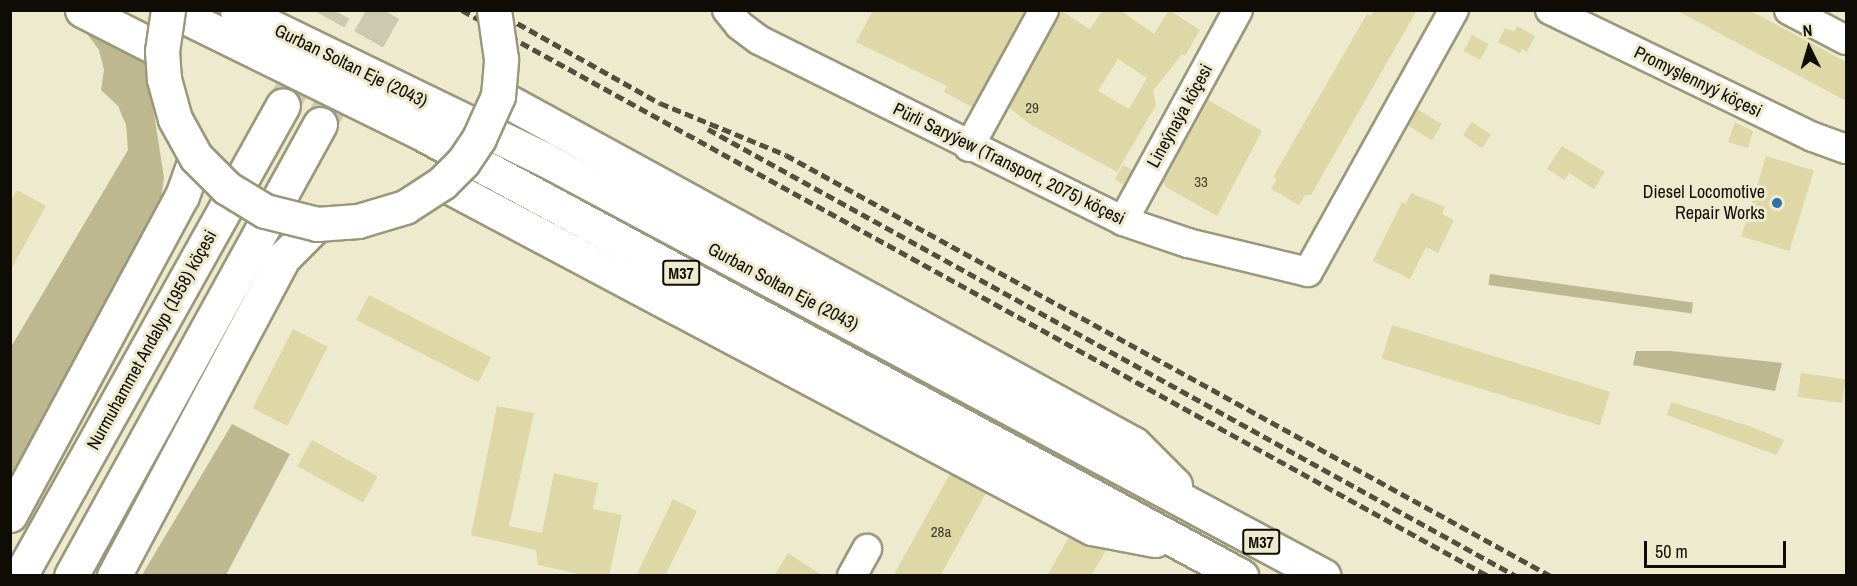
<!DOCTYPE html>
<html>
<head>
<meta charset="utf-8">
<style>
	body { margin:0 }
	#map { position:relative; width:1857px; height:586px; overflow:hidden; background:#eeeacd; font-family:"Archivo Narrow",sans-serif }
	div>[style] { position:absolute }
	.green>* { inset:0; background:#beb890; transform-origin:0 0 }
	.building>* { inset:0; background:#ded7a6; transform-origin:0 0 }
	.major-tunnel>* { height:33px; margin-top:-16.5px; transform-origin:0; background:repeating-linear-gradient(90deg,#ccc9af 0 33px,transparent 0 49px) }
	.roads { filter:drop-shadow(2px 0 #9b977b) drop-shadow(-2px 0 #9b977b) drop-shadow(0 2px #9b977b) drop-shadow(0 -2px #9b977b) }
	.minor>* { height:28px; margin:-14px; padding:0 14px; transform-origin:14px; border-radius:14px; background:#fff }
	.major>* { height:33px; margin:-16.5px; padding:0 16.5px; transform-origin:16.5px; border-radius:16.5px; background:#fff }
	.highway>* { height:33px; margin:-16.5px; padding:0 16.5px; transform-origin:16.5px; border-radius:16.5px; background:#fff }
	.rail>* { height:4.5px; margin-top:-2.25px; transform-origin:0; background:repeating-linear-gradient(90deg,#514f40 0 9px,transparent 0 13.5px) }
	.bridges { filter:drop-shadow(2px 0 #9b977b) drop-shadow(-2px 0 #9b977b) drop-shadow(0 2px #9b977b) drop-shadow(0 -2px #9b977b) }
	.highway-bridge>* { height:33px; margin:-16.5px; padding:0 16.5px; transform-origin:16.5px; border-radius:16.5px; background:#fff }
	.dots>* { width:16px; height:16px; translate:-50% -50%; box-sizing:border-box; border:3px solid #eeeacd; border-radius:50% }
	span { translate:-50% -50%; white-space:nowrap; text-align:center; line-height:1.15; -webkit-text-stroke:6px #eeeacd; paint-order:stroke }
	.number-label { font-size:15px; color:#423f2c }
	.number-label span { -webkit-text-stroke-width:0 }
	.shield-label span { padding:2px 4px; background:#eeeacd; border:2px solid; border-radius:4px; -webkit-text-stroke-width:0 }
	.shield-label { font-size:16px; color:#0e0c04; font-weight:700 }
	.street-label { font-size:18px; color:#0e0c04 }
	.poi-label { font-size:18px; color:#0e0c04 }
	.right { translate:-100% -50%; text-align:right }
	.frame { position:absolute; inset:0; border:12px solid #0e0c04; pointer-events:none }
	.north { position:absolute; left:1779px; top:18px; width:60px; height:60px; -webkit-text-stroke:4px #eeeacd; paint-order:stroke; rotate:355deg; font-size:16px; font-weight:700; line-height:24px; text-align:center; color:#0e0c04 }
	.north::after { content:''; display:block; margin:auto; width:21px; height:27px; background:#0e0c04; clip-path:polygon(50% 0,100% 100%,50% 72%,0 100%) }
	.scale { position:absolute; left:1644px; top:541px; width:142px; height:27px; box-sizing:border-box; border:3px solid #0e0c04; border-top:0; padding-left:8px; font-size:18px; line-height:21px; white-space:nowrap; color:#0e0c04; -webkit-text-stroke:4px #eeeacd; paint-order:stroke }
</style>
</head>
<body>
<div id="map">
	<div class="green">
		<div style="clip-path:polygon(85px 31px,146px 61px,164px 178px,159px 213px,11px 489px,11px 347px,128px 150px,126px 125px,118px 106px,101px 90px,104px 70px,99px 50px)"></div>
		<div style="left:1490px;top:274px;width:205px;height:11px;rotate:8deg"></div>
		<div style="clip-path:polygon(1636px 351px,1671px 351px,1782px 363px,1775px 391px,1633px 365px)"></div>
		<div style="clip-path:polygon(232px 424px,290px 454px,226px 575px,142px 575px)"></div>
	</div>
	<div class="building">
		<div style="clip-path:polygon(873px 10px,1025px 10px,972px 107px,944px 92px,947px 86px,856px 42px)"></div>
		<div style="clip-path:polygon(evenodd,1103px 10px,1120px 10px,1154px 34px,1169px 10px,1200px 30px,1185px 56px,1182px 54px,1153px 91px,1156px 105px,1117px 172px,1033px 126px,1009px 108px,1061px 11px,1090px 29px,1103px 10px,1118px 59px,1147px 78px,1129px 109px,1098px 91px,1118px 59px)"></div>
		<div style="clip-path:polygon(1374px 10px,1417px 10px,1311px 195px,1305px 195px,1299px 205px,1271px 189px,1277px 179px,1273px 177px,1367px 14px,1371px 16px)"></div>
		<div style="clip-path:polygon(1676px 10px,1749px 10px,1846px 62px,1846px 101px)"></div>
		<div style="clip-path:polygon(1517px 26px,1535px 36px,1527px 52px,1522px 49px,1520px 53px,1498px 42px,1505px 28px,1514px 32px)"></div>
		<div style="left:1472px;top:35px;width:19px;height:18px;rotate:28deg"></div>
		<div style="clip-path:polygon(1208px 100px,1262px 131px,1217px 216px,1166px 187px,1163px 182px)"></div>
		<div style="left:1417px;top:109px;width:29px;height:19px;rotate:31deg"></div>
		<div style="left:1472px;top:122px;width:23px;height:16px;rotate:34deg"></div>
		<div style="clip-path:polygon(1735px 122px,1753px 131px,1748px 148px,1728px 142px)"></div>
		<div style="clip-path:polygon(1562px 146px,1605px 172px,1594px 189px,1569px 173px,1565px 180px,1547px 169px)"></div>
		<div style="left:1766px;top:156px;width:50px;height:84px;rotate:17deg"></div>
		<div style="left:1123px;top:165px;width:10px;height:17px;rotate:29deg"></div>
		<div style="clip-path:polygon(17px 190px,46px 206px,10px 271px,10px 202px)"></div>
		<div style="clip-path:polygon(1411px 193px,1445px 207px,1442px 214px,1454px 220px,1438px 253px,1426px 247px,1410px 279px,1373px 261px,1402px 202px,1406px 204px)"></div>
		<div style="left:369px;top:295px;width:137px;height:28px;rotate:27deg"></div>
		<div style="left:1392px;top:325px;width:228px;height:35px;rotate:17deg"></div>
		<div style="left:293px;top:329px;width:39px;height:89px;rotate:27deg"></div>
		<div style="left:1801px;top:373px;width:45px;height:24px;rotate:8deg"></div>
		<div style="clip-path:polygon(1671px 402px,1752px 427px,1784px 440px,1776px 455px,1667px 415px)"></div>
		<div style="clip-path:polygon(497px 406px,534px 413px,509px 526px,542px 533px,554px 473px,598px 483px,593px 509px,622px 515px,609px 576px,588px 576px,538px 565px,536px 550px,471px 535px)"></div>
		<div style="left:312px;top:440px;width:75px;height:30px;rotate:29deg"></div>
		<div style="clip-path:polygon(950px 474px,986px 493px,940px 576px,893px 576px)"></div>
		<div style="clip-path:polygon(673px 499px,697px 511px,665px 576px,636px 576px)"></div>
		<div style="clip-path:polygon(1069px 537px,1106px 550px,1091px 576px,1047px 576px)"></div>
		<div style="clip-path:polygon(788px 553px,823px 576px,774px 576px)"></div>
	</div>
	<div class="major-tunnel">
		<div style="left:283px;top:105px;width:108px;rotate:-61.3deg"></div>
		<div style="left:320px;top:124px;width:131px;rotate:-60.3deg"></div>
	</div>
	<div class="roads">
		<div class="minor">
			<div style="left:727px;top:10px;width:19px;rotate:51deg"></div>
			<div style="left:739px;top:25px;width:25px;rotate:37deg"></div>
			<div style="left:759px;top:40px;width:407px;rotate:26.4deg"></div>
			<div style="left:1123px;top:221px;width:69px;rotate:18.7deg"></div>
			<div style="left:1188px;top:243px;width:123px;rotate:13.6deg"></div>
			<div style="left:1308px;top:272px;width:300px;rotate:-60.9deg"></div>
			<div style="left:1550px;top:10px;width:292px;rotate:25.8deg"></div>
			<div style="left:1813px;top:137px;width:35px;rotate:20deg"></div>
			<div style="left:1789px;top:10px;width:64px;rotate:27.8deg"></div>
			<div style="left:969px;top:147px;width:156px;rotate:-61.3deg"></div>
			<div style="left:1123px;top:221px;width:240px;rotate:-61.4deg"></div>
			<div style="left:852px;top:576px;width:31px;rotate:-61deg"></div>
		</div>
		<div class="major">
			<div style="left:20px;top:576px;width:539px;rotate:-60.82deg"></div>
			<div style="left:71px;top:576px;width:516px;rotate:-61.15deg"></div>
		</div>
		<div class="highway">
			<div style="left:82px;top:10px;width:90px;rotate:27.1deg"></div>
			<div style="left:171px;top:10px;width:281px;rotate:26.2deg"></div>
			<div style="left:423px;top:134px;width:930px;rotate:28.38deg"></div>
			<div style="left:237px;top:10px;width:341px;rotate:25.9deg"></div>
			<div style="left:544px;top:159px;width:884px;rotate:28.13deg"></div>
			<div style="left:498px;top:96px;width:725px;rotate:28.69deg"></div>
			<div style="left:1134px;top:444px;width:58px;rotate:45deg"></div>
			<div style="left:442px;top:183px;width:736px;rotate:27.96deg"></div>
			<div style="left:1092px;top:528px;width:64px;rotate:10.8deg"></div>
			<div style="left:10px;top:515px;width:362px;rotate:-61.7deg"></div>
			<div style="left:182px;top:196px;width:41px;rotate:-70.3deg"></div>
			<div style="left:114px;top:576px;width:360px;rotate:-62deg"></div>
			<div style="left:283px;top:258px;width:48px;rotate:-45deg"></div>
		</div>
	</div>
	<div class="rail">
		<div style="left:462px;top:10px;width:1172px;rotate:28.88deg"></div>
		<div style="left:494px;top:10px;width:190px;rotate:29.3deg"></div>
		<div style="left:660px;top:103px;width:136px;rotate:22.4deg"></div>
		<div style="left:786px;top:155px;width:873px;rotate:28.83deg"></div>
		<div style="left:708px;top:129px;width:923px;rotate:28.95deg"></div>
	</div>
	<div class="bridges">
		<div class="highway-bridge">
			<div style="left:168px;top:10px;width:41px;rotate:98.3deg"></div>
			<div style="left:162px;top:51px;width:28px;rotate:86deg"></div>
			<div style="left:164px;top:79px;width:41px;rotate:74.6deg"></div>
			<div style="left:175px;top:119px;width:43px;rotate:61.1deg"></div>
			<div style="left:196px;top:157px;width:44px;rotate:45deg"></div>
			<div style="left:227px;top:188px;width:44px;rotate:31.2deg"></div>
			<div style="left:265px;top:211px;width:54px;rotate:14deg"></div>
			<div style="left:317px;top:224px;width:41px;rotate:-4.2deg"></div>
			<div style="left:358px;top:221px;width:49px;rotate:-16.6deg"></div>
			<div style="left:405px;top:207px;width:44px;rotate:-33deg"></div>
			<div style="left:442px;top:183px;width:30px;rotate:-45deg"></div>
			<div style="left:463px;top:162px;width:29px;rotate:-56deg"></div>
			<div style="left:479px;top:138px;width:46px;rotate:-65.7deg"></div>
			<div style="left:498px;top:96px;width:37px;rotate:-85deg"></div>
			<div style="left:501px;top:59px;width:49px;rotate:-98.1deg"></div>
		</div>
	</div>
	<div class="dots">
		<div style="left:1777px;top:203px;background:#2c73a7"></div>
	</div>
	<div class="number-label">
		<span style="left:1032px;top:108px">29</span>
		<span style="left:1201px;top:182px">33</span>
		<span style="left:941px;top:532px">28a</span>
	</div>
	<div class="shield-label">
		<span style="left:681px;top:273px">M37</span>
		<span style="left:1261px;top:542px">M37</span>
	</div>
	<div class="street-label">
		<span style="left:351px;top:66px;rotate:26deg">Gurban Soltan Eje (2043)</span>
		<span style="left:1698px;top:82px;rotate:26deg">Promyşlennyý köçesi</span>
		<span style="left:1180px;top:116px;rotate:-61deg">Lineýnaýa köçesi</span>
		<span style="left:1009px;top:164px;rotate:26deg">Pürli Saryýew (Transport, 2075) köçesi</span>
		<span style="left:783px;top:287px;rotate:28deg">Gurban Soltan Eje (2043)</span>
		<span style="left:152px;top:340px;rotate:-61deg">Nurmuhammet Andalyp (1958) köçesi</span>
	</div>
	<div class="poi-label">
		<span class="right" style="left:1765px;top:203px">Diesel Locomotive<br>Repair Works</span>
	</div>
	<div class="frame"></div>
	<div class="north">N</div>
	<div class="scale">50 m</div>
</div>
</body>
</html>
